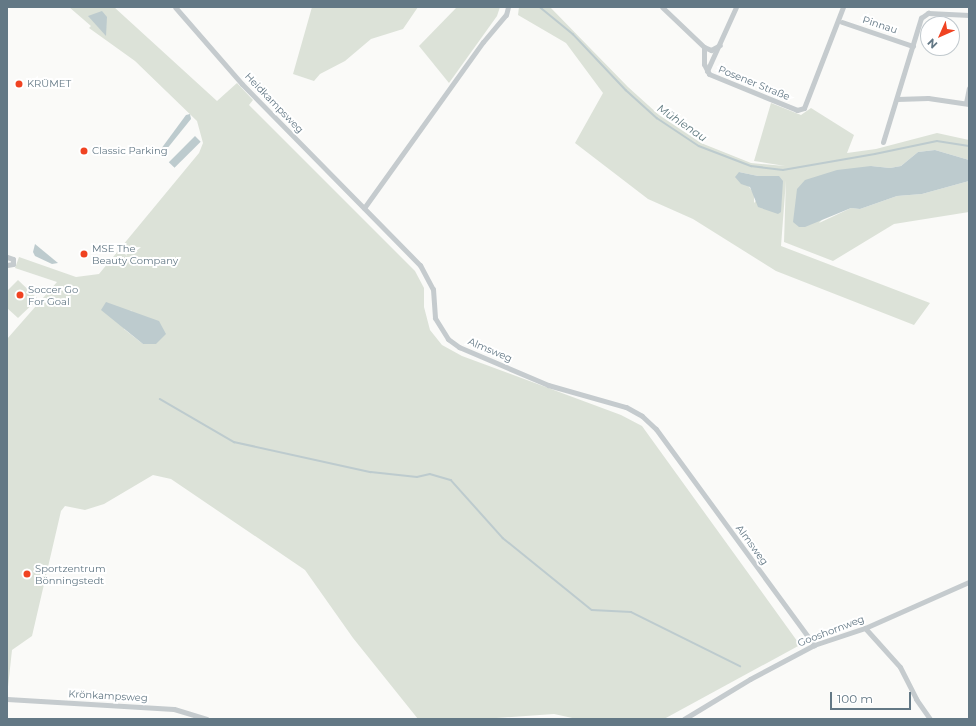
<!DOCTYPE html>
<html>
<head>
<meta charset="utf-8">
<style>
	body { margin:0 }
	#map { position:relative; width:976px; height:726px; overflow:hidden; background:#fafaf8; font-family:Montserrat,sans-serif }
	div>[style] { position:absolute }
	.green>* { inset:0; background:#dce2d8 }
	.water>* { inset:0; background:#bdcbce; transform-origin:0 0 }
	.stream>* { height:1.5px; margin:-0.75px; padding:0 0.75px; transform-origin:0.75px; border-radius:0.75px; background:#bdcbce }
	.street>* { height:5px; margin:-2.5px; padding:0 2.5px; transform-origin:2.5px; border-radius:2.5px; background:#c5cbce }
	.dots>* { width:11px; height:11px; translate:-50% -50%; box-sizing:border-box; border:2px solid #fff; border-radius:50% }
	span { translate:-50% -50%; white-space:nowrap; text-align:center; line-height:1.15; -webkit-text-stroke:4px #fff; paint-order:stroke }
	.street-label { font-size:10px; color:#637885 }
	.poi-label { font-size:10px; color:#637885 }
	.left { translate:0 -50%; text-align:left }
	.water-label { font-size:11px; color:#5e787e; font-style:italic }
	.frame { position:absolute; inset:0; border:8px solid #637885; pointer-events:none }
	.north { position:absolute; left:920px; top:16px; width:40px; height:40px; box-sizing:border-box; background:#fff; border:1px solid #c1c9ce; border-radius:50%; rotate:225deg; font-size:11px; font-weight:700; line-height:16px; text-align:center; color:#637885 }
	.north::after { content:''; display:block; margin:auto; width:14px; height:18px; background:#f04322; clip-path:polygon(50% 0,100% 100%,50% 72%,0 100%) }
	.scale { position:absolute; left:830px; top:692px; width:81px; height:18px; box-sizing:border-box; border:2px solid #637885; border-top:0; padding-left:5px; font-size:12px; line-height:14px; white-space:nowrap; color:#637885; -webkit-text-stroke:3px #fff; paint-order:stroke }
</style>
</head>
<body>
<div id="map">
	<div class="green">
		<div style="clip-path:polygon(evenodd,69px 7px,114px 7px,217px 101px,237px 83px,253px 100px,249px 105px,415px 271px,424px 288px,424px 307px,430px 330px,442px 345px,462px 356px,621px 415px,642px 426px,800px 645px,664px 719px,577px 719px,554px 714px,483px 719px,418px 719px,353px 638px,305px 570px,171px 479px,153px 475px,104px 504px,85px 510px,65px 506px,61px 511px,32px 636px,12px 650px,7px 696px,7px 339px,57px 282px,15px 268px,19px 257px,76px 277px,99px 274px,199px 153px,203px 143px,197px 121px,135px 61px,89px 28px,91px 26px,69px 7px,131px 310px,143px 344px,124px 329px,131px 310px)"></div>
		<div style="clip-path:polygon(312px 7px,418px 7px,403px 29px,371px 39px,345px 61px,320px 74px,314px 81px,293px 74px)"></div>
		<div style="clip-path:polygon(457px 7px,500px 7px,497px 16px,449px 83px,419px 46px)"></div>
		<div style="clip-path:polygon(evenodd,519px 7px,550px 7px,628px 87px,659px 115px,701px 143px,751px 163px,785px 166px,754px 161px,771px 103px,801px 115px,811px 108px,854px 135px,847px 153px,876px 149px,937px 133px,969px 140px,969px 160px,935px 150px,918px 152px,901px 166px,890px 168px,871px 166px,819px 223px,851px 208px,860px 209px,897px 196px,922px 194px,969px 181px,969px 212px,894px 224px,833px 261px,784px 242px,786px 180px,781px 246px,930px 303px,914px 325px,776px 271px,693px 219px,648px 199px,575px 143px,603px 93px,566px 43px,518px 15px,519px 7px,739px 172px,758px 176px,779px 176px,754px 203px,754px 194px,739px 172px)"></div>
		<div style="clip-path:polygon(18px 280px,38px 299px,18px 318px,7px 308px,7px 291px)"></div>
	</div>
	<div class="water">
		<div style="clip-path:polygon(102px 11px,107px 17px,106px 36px,88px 16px)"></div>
		<div style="clip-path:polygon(190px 114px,191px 119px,162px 155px,158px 153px,186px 115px)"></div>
		<div style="left:195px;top:136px;width:8px;height:37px;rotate:45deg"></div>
		<div style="clip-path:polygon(935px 150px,969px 160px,969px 181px,922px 194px,897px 196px,860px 209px,851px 208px,805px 227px,799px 227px,793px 222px,797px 189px,805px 180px,837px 170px,871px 166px,890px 168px,901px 166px,918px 152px)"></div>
		<div style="clip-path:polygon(739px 172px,758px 176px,779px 176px,783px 181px,781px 212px,778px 214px,758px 207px,750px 187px,741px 184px,735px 177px)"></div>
		<div style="clip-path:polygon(35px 244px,58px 263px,52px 264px,35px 256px,33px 252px)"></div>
		<div style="clip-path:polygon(106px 302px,159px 321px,166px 334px,156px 344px,143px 344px,101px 310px)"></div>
	</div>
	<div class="stream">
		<div style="left:540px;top:7px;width:43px;rotate:39.3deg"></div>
		<div style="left:573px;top:34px;width:77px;rotate:46.6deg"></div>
		<div style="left:626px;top:90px;width:42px;rotate:42.1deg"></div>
		<div style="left:657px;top:118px;width:50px;rotate:33.7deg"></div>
		<div style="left:699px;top:146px;width:56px;rotate:21deg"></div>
		<div style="left:751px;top:166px;width:32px;rotate:7deg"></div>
		<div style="left:783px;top:170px;width:93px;rotate:-9.9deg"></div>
		<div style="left:875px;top:154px;width:63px;rotate:-11.8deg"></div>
		<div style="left:937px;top:141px;width:32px;rotate:9deg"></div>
		<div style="left:160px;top:399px;width:86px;rotate:30.2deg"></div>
		<div style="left:234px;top:442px;width:140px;rotate:12.4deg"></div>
		<div style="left:371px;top:472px;width:46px;rotate:6.2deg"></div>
		<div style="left:417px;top:477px;width:13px;rotate:-13deg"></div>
		<div style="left:430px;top:474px;width:22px;rotate:16deg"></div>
		<div style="left:451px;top:480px;width:78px;rotate:48.1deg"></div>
		<div style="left:503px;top:538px;width:114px;rotate:39deg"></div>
		<div style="left:592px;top:610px;width:39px;rotate:3deg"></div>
		<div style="left:631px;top:612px;width:122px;rotate:26.4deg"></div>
	</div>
	<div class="street">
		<div style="left:175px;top:7px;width:102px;rotate:49deg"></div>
		<div style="left:242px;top:84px;width:254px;rotate:45.5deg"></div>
		<div style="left:420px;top:265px;width:27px;rotate:62deg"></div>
		<div style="left:433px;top:289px;width:29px;rotate:86deg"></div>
		<div style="left:435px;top:318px;width:25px;rotate:58deg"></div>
		<div style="left:448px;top:339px;width:14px;rotate:36deg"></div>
		<div style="left:459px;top:347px;width:97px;rotate:23.1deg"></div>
		<div style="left:548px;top:385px;width:81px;rotate:15.8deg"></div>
		<div style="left:626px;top:407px;width:18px;rotate:29deg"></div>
		<div style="left:642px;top:416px;width:19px;rotate:43deg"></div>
		<div style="left:656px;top:429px;width:268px;rotate:53.8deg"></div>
		<div style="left:662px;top:7px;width:58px;rotate:43.6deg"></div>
		<div style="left:704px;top:47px;width:8px;rotate:23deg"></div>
		<div style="left:711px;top:50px;width:10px;rotate:-29deg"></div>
		<div style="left:842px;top:22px;width:75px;rotate:18.7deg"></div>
		<div style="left:704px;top:47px;width:17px;rotate:90deg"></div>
		<div style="left:704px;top:64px;width:11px;rotate:63deg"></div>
		<div style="left:709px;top:74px;width:95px;rotate:22.2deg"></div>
		<div style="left:797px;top:110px;width:7px;rotate:-16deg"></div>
		<div style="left:804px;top:108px;width:108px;rotate:-68.9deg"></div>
		<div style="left:707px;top:71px;width:70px;rotate:-65.6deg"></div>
		<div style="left:897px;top:99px;width:31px;rotate:-2deg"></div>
		<div style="left:928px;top:98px;width:41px;rotate:8.3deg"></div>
		<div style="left:966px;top:103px;width:15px;rotate:-79deg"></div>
		<div style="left:883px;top:142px;width:130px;rotate:-73deg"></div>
		<div style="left:921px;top:18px;width:9px;rotate:-36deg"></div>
		<div style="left:928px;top:13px;width:41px;rotate:2.8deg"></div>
		<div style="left:364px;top:208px;width:204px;rotate:-54.4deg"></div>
		<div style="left:483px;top:42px;width:35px;rotate:-50deg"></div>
		<div style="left:506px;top:15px;width:8px;rotate:-76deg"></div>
		<div style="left:7px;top:257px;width:6px;rotate:18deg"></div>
		<div style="left:13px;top:259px;width:5px;rotate:90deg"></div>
		<div style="left:13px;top:264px;width:6px;rotate:171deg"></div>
		<div style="left:865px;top:628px;width:52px;rotate:48.1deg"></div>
		<div style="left:900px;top:667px;width:36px;rotate:63deg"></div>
		<div style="left:916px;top:699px;width:24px;rotate:55deg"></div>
		<div style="left:7px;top:699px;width:167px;rotate:3.4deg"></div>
		<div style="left:174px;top:709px;width:34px;rotate:17deg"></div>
		<div style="left:684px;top:719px;width:77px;rotate:-31.2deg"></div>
		<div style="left:750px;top:679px;width:72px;rotate:-28deg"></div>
		<div style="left:814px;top:645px;width:54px;rotate:-18.4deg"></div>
		<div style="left:865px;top:628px;width:114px;rotate:-23.9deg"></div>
	</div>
	<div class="dots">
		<div style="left:19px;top:84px;background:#f04322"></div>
		<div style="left:84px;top:151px;background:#f04322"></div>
		<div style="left:84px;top:254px;background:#f04322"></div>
		<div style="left:20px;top:295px;background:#f04322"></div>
		<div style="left:27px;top:574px;background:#f04322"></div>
	</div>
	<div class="street-label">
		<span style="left:880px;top:25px;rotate:18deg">Pinnau</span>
		<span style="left:754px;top:83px;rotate:22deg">Posener Straße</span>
		<span style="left:274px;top:103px;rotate:46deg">Heidkampsweg</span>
		<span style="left:490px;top:350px;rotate:23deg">Almsweg</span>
		<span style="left:752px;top:545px;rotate:54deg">Almsweg</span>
		<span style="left:831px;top:631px;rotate:-21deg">Gooshornweg</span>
		<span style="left:108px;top:696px;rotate:3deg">Krönkampsweg</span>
	</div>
	<div class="poi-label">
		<span class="left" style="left:27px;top:84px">KRÜMET</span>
		<span class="left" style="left:92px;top:151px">Classic Parking</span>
		<span class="left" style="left:92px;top:254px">MSE The<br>Beauty Company</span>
		<span class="left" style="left:28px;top:295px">Soccer Go<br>For Goal</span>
		<span class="left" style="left:35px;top:574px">Sportzentrum<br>Bönningstedt</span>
	</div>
	<div class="water-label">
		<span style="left:682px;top:123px;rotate:34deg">Mühlenau</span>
	</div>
	<div class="frame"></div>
	<div class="north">N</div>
	<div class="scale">100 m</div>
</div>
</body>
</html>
